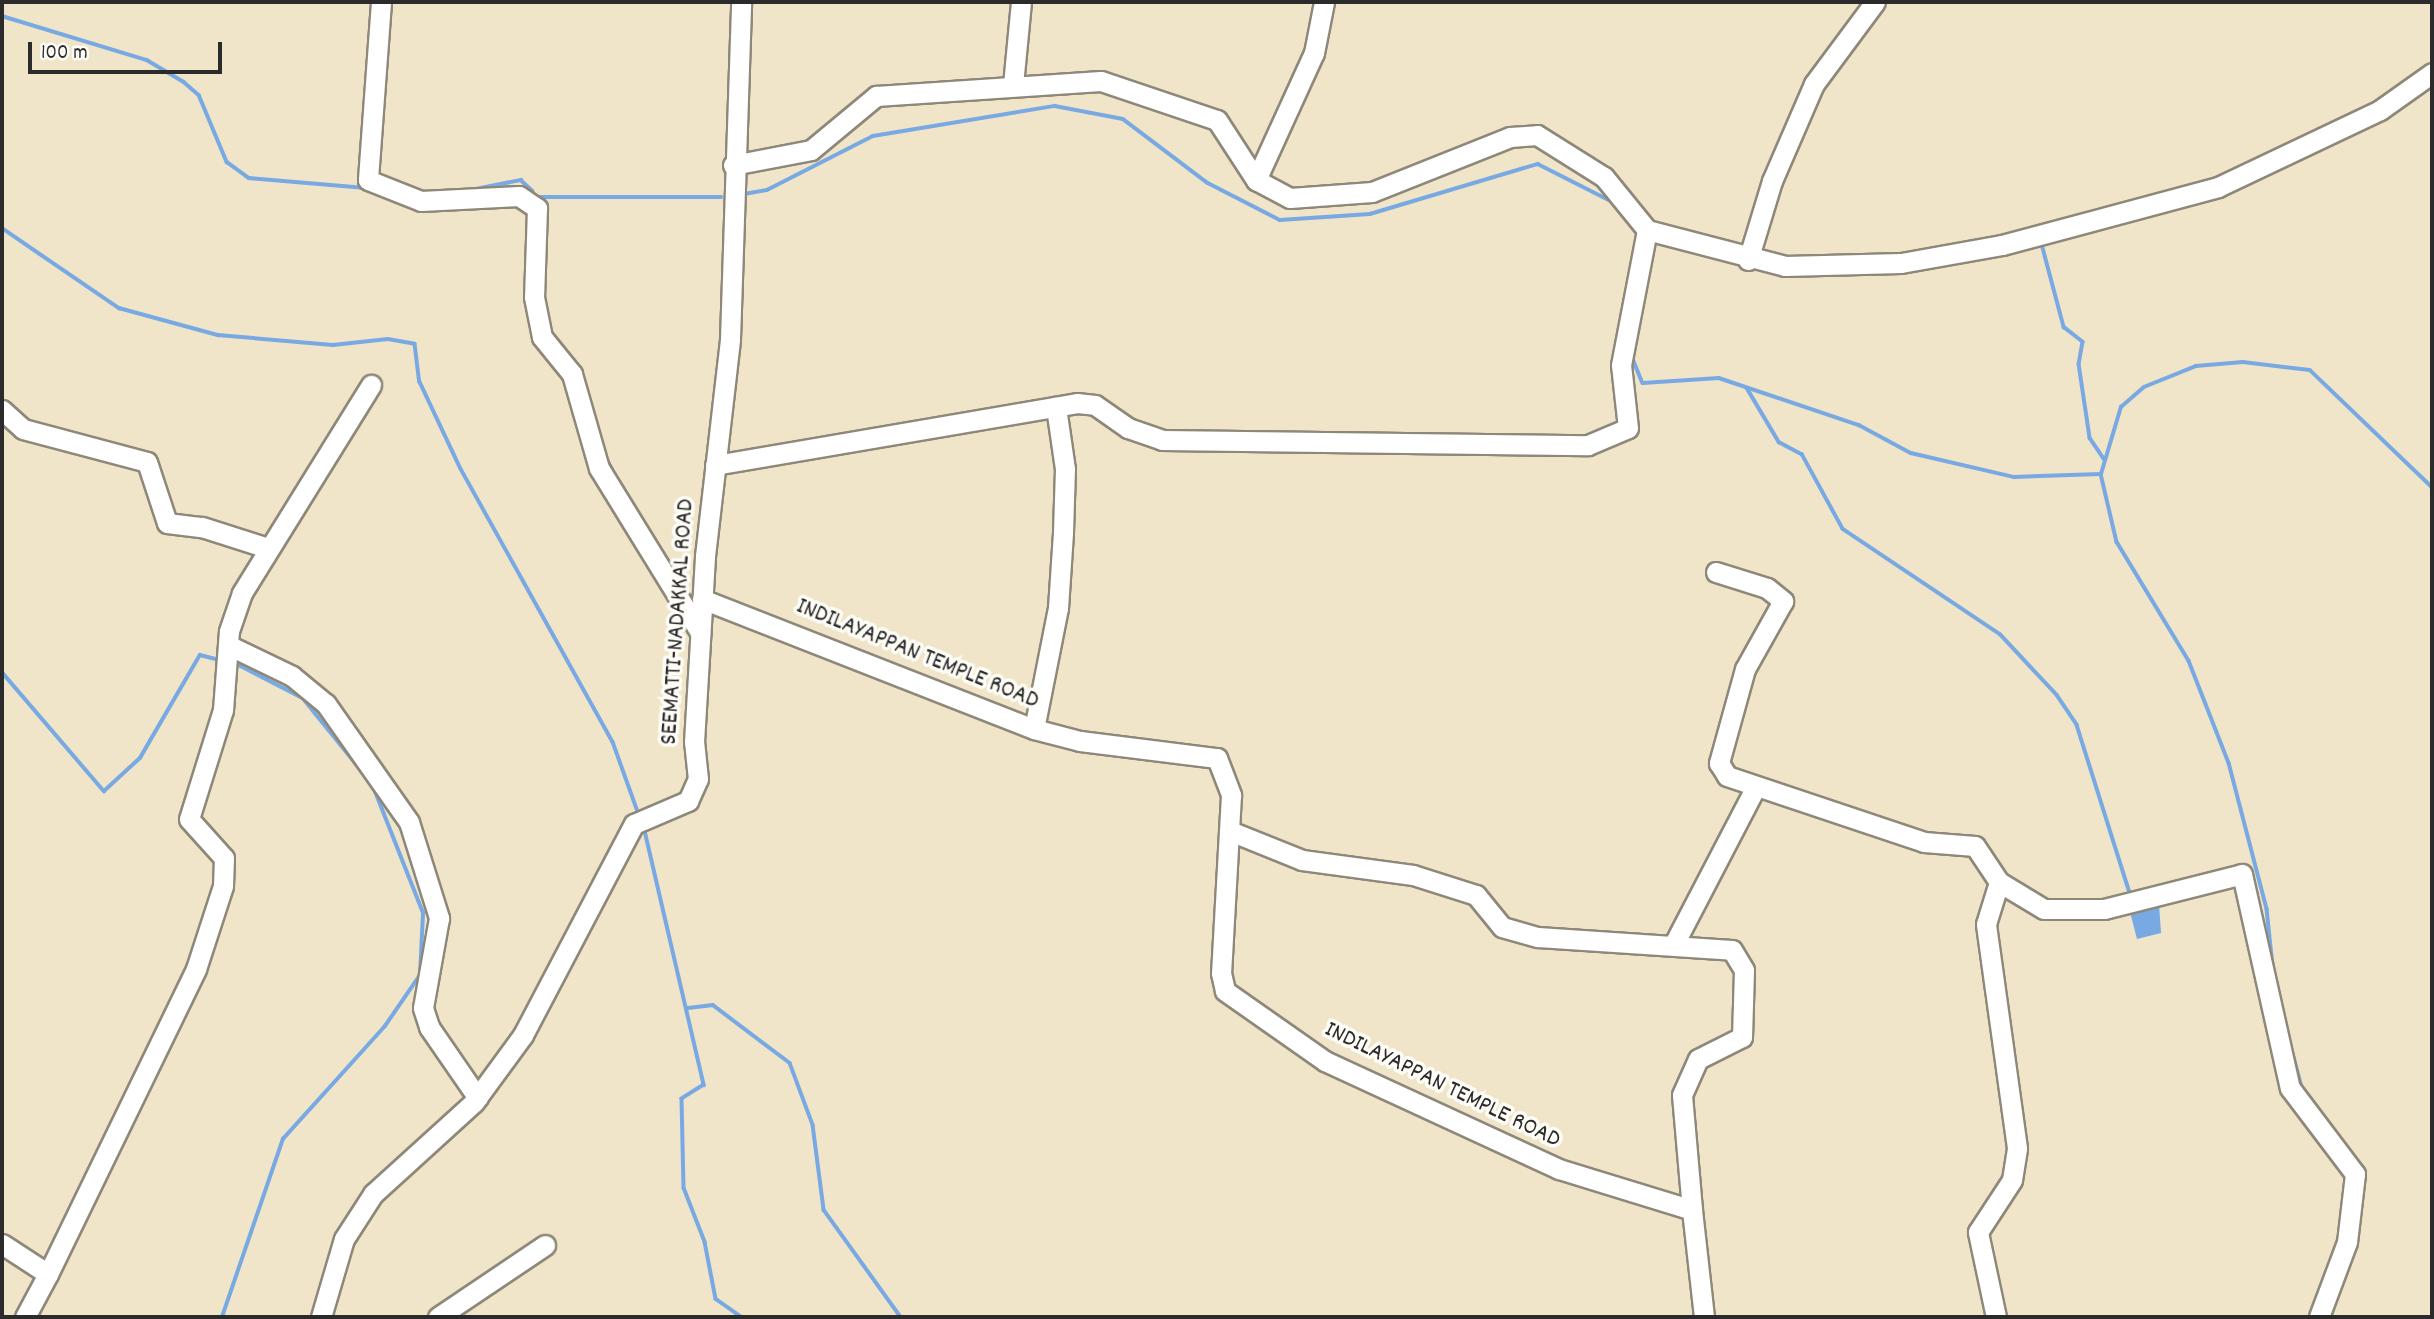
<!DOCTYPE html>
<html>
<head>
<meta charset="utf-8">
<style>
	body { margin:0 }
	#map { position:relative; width:2434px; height:1319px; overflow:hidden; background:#f0e5c9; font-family:Dekko,sans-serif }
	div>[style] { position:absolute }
	.water>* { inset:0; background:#79a9e3 }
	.stream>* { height:3.5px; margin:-1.75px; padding:0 1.75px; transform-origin:1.75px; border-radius:1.75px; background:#79a9e3 }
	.roads { filter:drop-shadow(2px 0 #8e887a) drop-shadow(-2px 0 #8e887a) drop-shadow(0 2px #8e887a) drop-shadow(0 -2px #8e887a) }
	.minor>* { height:19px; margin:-9.5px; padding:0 9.5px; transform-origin:9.5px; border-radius:9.5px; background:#fff }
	span { translate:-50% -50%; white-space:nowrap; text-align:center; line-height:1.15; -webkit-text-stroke:7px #fdfcf7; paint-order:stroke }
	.street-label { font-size:24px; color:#2b2b2b }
	.frame { position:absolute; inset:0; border:4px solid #2b2b2b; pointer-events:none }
	.scale { position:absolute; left:28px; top:42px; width:194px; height:32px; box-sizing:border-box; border:4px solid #2b2b2b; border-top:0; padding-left:9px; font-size:21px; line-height:24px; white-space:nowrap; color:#2b2b2b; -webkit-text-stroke:5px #fdfcf7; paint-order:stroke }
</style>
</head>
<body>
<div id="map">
	<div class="water">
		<div style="clip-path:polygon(2159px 904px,2161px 933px,2137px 939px,2129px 908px)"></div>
	</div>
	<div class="stream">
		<div style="left:2px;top:16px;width:152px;rotate:16.9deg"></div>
		<div style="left:147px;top:60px;width:43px;rotate:30.7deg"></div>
		<div style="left:184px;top:82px;width:20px;rotate:41deg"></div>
		<div style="left:199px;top:95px;width:73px;rotate:67.3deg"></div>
		<div style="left:227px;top:162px;width:27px;rotate:36deg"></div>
		<div style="left:249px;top:178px;width:117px;rotate:4.9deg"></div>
		<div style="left:476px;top:189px;width:46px;rotate:-11.3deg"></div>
		<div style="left:521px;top:180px;width:16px;rotate:43deg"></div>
		<div style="left:744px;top:194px;width:23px;rotate:-10deg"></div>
		<div style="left:767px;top:190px;width:119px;rotate:-27deg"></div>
		<div style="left:873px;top:136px;width:184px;rotate:-9.4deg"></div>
		<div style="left:1055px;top:106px;width:69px;rotate:10.8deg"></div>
		<div style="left:1123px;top:119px;width:106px;rotate:37deg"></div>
		<div style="left:1208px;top:183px;width:81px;rotate:27.2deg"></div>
		<div style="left:1280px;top:220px;width:90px;rotate:-3.8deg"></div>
		<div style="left:1370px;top:214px;width:175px;rotate:-16.6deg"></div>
		<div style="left:1538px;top:164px;width:84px;rotate:26.9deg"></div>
		<div style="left:537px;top:197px;width:184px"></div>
		<div style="left:2px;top:228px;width:142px;rotate:34.4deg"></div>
		<div style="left:119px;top:308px;width:103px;rotate:15.3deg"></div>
		<div style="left:218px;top:335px;width:115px;rotate:5deg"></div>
		<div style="left:333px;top:345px;width:55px;rotate:-6.2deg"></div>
		<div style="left:388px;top:339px;width:27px;rotate:10deg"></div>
		<div style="left:415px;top:344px;width:38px;rotate:83deg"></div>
		<div style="left:420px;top:382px;width:96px;rotate:64.8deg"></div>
		<div style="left:461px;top:469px;width:312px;rotate:60.9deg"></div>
		<div style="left:613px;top:742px;width:71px;rotate:70.3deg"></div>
		<div style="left:2043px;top:248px;width:82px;rotate:75.1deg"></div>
		<div style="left:2064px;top:327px;width:24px;rotate:38deg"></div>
		<div style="left:2083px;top:342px;width:22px;rotate:100deg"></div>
		<div style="left:2079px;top:364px;width:75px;rotate:81.5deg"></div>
		<div style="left:2090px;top:438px;width:27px;rotate:56deg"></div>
		<div style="left:1631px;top:354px;width:31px;rotate:68deg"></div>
		<div style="left:1643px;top:383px;width:76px;rotate:-3.8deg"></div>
		<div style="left:1719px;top:378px;width:148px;rotate:18.6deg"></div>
		<div style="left:1859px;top:425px;width:59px;rotate:28.3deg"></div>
		<div style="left:1911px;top:453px;width:106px;rotate:13.1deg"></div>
		<div style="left:2014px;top:477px;width:87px;rotate:-2deg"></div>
		<div style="left:2101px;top:474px;width:70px;rotate:76.8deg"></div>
		<div style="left:2117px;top:542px;width:139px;rotate:58.8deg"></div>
		<div style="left:2189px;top:661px;width:110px;rotate:68.6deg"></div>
		<div style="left:2229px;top:763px;width:151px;rotate:75.4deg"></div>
		<div style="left:2267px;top:909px;width:67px;rotate:84deg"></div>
		<div style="left:1747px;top:388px;width:63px;rotate:59.3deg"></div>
		<div style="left:1779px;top:442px;width:26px;rotate:28deg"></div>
		<div style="left:1802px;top:454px;width:85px;rotate:61.3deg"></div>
		<div style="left:1843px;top:529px;width:189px;rotate:33.8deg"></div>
		<div style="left:2000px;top:634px;width:83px;rotate:46.9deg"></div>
		<div style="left:2057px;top:695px;width:36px;rotate:56deg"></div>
		<div style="left:2077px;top:725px;width:176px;rotate:72.5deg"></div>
		<div style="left:586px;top:389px;width:41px;rotate:74.2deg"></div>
		<div style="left:605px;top:455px;width:35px;rotate:63deg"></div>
		<div style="left:2101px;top:474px;width:70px;rotate:-73.4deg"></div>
		<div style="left:2121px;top:407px;width:30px;rotate:-41deg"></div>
		<div style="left:2144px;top:387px;width:56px;rotate:-22deg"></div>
		<div style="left:2196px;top:366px;width:47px;rotate:-4.9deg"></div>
		<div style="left:2243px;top:362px;width:67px;rotate:6.8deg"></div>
		<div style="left:2310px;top:370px;width:169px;rotate:43.8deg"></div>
		<div style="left:237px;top:664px;width:74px;rotate:27.3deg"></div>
		<div style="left:303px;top:698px;width:92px;rotate:51.1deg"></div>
		<div style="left:2px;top:672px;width:157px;rotate:49.4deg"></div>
		<div style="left:104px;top:791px;width:49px;rotate:-42.5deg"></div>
		<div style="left:140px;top:758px;width:119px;rotate:-59.8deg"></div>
		<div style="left:200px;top:655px;width:21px;rotate:14deg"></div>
		<div style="left:645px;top:831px;width:261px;rotate:76.9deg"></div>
		<div style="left:704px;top:1085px;width:26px;rotate:148deg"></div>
		<div style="left:682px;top:1099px;width:89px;rotate:88.7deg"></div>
		<div style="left:684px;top:1188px;width:58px;rotate:68.7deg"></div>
		<div style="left:705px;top:1242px;width:58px;rotate:79.1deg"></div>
		<div style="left:716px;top:1299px;width:32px;rotate:35deg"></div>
		<div style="left:688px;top:1008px;width:25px;rotate:-7deg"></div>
		<div style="left:713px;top:1005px;width:96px;rotate:37deg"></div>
		<div style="left:790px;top:1063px;width:66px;rotate:69.6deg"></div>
		<div style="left:813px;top:1125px;width:86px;rotate:82.6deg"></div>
		<div style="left:824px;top:1210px;width:132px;rotate:54.3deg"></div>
		<div style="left:2288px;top:1035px;width:58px;rotate:75deg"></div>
		<div style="left:2362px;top:1198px;width:20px;rotate:-87deg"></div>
		<div style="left:222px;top:1317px;width:188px;rotate:-71.1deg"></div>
		<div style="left:283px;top:1139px;width:152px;rotate:-47.9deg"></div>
		<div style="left:385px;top:1026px;width:62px;rotate:-55.5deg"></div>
		<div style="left:420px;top:975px;width:62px;rotate:-87.2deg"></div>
		<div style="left:423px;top:913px;width:136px;rotate:-111.6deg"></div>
		<div style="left:2330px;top:1317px;width:64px;rotate:-70.7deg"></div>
	</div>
	<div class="roads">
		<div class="minor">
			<div style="left:381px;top:2px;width:178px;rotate:94.2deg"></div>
			<div style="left:368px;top:180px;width:57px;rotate:21.6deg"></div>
			<div style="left:421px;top:201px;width:98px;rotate:-2.9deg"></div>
			<div style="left:519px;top:196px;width:22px;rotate:34deg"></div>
			<div style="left:537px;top:208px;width:89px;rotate:91.9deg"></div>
			<div style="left:534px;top:297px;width:41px;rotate:78.7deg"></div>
			<div style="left:542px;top:337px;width:48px;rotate:51deg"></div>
			<div style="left:572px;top:374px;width:98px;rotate:74deg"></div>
			<div style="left:599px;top:468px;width:193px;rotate:58.4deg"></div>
			<div style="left:1013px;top:85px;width:83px;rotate:-84.5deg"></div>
			<div style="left:733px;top:165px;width:79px;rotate:-10.9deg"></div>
			<div style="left:811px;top:150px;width:85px;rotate:-39.7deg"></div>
			<div style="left:876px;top:96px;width:225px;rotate:-3.8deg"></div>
			<div style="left:1101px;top:81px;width:122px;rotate:18.6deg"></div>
			<div style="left:1217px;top:120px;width:72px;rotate:57deg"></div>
			<div style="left:1256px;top:180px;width:38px;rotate:28deg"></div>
			<div style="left:1290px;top:198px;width:82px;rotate:-4.2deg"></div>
			<div style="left:1372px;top:192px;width:149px;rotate:-21.7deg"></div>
			<div style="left:1510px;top:137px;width:27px;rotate:-4deg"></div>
			<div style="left:1537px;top:135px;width:79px;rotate:32.1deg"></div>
			<div style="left:1604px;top:177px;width:68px;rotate:50.9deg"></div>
			<div style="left:1647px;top:230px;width:143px;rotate:14.6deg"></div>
			<div style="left:1785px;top:266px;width:116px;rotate:-1.5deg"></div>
			<div style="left:1901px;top:263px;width:103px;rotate:-10.1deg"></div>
			<div style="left:2002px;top:245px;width:224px;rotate:-15deg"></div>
			<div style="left:2218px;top:187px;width:179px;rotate:-25.4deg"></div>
			<div style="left:2380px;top:110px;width:64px;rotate:-35.4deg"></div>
			<div style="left:1256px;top:180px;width:140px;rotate:-65.5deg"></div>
			<div style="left:1314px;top:53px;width:52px;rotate:-78.9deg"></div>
			<div style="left:1748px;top:260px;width:83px;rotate:-73.1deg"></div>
			<div style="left:1772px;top:181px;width:106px;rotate:-66.6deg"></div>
			<div style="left:1814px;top:84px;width:102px;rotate:-53.4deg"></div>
			<div style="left:2px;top:410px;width:28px;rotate:42deg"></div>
			<div style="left:23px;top:429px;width:128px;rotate:14.9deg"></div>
			<div style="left:147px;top:462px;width:64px;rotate:71.8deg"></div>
			<div style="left:167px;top:523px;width:35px;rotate:7deg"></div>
			<div style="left:202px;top:527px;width:69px;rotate:17.7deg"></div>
			<div style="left:715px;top:465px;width:367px;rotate:-9.7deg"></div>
			<div style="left:1077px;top:403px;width:18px;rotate:6deg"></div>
			<div style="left:1095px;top:405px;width:40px;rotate:34.9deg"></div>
			<div style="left:1128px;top:428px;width:36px;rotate:19deg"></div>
			<div style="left:1162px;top:440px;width:426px;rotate:0.7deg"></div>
			<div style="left:1588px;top:445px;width:43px;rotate:-23deg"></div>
			<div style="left:1628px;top:428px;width:63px;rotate:-96.3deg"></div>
			<div style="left:1621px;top:365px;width:137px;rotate:-79.1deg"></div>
			<div style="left:1716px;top:572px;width:53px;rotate:17.4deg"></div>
			<div style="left:1767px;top:588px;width:21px;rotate:39deg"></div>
			<div style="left:1783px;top:601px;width:78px;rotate:119.2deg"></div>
			<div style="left:1745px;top:669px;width:98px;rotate:105.5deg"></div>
			<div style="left:1719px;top:763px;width:15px;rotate:58deg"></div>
			<div style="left:1727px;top:776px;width:208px;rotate:18.5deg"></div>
			<div style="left:1924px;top:842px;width:51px;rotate:4.5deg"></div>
			<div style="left:1975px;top:846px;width:43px;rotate:56.3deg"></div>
			<div style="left:1999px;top:882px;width:52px;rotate:31deg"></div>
			<div style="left:2044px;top:909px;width:60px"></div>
			<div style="left:2104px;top:909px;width:142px;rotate:-14.2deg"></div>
			<div style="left:2242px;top:874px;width:219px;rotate:77.4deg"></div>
			<div style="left:2290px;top:1088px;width:108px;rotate:52.9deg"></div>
			<div style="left:2355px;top:1174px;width:68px;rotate:96.7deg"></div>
			<div style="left:2347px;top:1242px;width:80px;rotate:110.5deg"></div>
			<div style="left:702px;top:599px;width:357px;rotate:21.4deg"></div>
			<div style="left:1034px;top:729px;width:48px;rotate:14.6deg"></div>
			<div style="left:1080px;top:741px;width:138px;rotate:7.1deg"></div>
			<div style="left:1217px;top:758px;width:40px;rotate:69deg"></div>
			<div style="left:1231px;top:795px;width:178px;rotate:93.2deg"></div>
			<div style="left:1221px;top:973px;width:18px;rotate:77deg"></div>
			<div style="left:1225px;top:991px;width:122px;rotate:35deg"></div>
			<div style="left:1325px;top:1061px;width:258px;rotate:24.8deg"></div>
			<div style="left:1559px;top:1169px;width:139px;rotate:17.1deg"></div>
			<div style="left:1692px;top:1210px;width:108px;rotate:83.6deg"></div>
			<div style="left:228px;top:645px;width:71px;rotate:25.8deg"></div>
			<div style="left:292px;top:676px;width:44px;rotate:39.5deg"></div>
			<div style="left:326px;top:704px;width:144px;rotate:54.9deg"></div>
			<div style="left:409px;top:822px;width:101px;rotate:72.6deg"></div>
			<div style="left:439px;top:918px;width:91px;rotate:100.1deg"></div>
			<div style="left:423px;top:1008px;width:20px;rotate:72deg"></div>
			<div style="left:429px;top:1027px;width:86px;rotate:55.4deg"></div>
			<div style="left:1034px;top:729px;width:123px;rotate:-78.8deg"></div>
			<div style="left:1058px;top:608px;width:76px;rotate:-86.2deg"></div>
			<div style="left:1063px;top:532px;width:63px;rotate:-88.2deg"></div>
			<div style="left:1065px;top:469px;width:63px;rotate:-98.3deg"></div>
			<div style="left:1230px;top:831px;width:78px;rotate:21.9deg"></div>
			<div style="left:1302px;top:860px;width:112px;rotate:7.7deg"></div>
			<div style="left:1413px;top:875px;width:66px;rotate:17.6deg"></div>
			<div style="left:1476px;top:895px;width:41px;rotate:50.9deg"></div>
			<div style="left:1502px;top:927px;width:37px;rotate:16deg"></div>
			<div style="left:1538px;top:937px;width:194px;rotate:3.8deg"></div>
			<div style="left:1732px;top:950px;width:23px;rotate:59deg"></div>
			<div style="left:1744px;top:970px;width:67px;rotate:91.7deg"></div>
			<div style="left:1742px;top:1037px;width:49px;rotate:153.4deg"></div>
			<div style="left:1698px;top:1059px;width:39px;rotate:114deg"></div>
			<div style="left:1682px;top:1095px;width:115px;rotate:85deg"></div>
			<div style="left:1675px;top:942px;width:174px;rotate:-62.5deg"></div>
			<div style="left:2px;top:1244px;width:55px;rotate:33.1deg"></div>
			<div style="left:48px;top:1274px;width:49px;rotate:118.1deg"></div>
			<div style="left:48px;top:1274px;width:339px;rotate:-64.1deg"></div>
			<div style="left:196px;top:969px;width:87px;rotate:-72deg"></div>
			<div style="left:223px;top:886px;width:28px;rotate:-88deg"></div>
			<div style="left:224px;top:858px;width:52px;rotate:-131.9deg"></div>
			<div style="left:189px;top:819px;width:114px;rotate:-72.7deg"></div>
			<div style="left:223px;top:710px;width:79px;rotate:-85.7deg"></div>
			<div style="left:229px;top:631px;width:40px;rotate:-71.1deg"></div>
			<div style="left:242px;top:593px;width:245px;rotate:-58.2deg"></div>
			<div style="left:321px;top:1317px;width:81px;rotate:-73.6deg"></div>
			<div style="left:344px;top:1239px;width:54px;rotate:-57.2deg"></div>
			<div style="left:373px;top:1194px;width:137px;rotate:-42.3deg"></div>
			<div style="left:474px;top:1102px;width:83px;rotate:-53.8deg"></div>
			<div style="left:523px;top:1035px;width:238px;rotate:-62.3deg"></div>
			<div style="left:634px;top:824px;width:59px;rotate:-23.1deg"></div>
			<div style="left:688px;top:801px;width:24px;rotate:-66deg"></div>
			<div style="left:698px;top:779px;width:37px;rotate:-96deg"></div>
			<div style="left:694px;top:742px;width:186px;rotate:-86.6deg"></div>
			<div style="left:705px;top:556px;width:218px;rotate:-83.4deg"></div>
			<div style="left:730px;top:339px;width:337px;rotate:-88.1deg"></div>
			<div style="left:438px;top:1317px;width:129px;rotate:-33.9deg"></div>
			<div style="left:1996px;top:1317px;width:87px;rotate:-102deg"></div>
			<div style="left:1978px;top:1232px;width:62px;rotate:-56.8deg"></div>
			<div style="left:2012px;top:1180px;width:32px;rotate:-81deg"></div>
			<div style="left:2017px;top:1148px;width:226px;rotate:-97.9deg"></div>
			<div style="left:1986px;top:924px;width:44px;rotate:-72.8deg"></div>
		</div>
	</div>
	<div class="street-label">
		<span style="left:679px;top:622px;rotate:-86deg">SEEMATTI-NADAKKAL ROAD</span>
		<span style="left:917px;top:655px;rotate:22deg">INDILAYAPPAN TEMPLE ROAD</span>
		<span style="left:1442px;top:1086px;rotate:26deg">INDILAYAPPAN TEMPLE ROAD</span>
	</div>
	<div class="frame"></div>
	<div class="scale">100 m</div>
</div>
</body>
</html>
